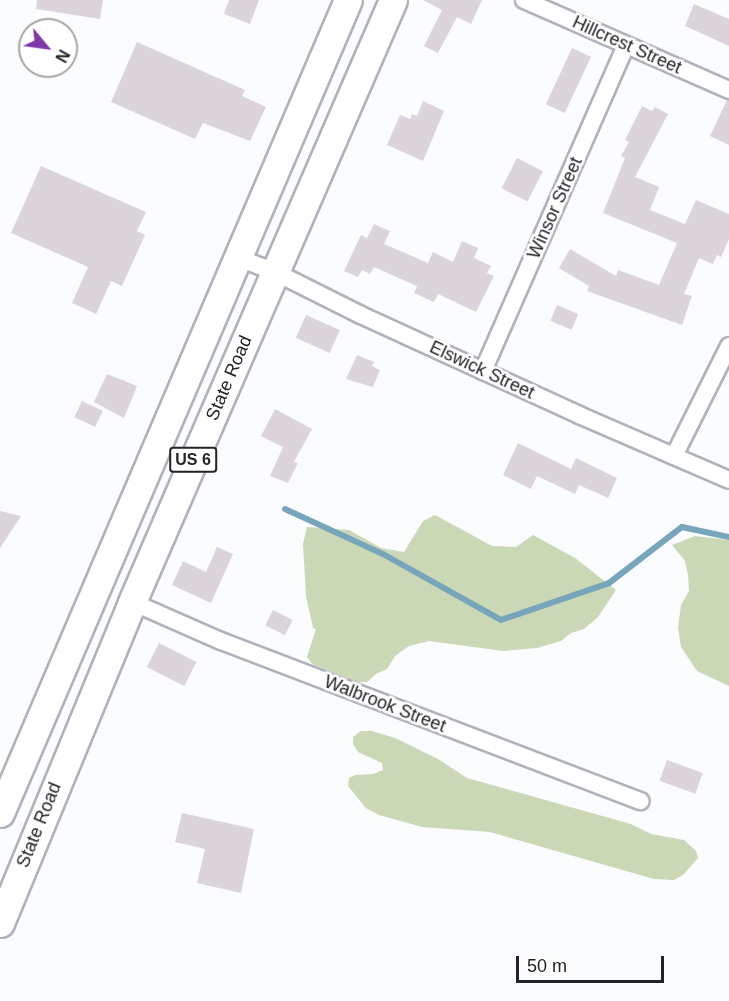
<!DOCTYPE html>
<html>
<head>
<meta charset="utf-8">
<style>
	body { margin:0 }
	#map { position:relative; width:729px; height:1001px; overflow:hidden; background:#fbfcfd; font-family:Helvetica,sans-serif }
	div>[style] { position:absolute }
	.green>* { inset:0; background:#cad8b6 }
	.stream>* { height:6px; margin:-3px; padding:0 3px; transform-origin:3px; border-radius:3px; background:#76a5bc }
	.building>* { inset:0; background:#dcd4db; transform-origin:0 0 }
	.roads { filter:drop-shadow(2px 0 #afb2bb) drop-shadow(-2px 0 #afb2bb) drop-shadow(0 2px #afb2bb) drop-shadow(0 -2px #afb2bb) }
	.street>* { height:16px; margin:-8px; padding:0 8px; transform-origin:8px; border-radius:8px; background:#fff }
	.primary>* { height:27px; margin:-13.5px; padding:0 13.5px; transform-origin:13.5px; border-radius:13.5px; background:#fff }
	span { translate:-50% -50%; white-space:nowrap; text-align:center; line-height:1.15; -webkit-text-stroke:5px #fff; paint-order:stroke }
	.shield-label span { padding:2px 4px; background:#fff; border:2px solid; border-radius:4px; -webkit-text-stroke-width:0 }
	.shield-label { font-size:16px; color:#222326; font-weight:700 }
	.street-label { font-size:18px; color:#222326 }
	.north { position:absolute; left:18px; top:18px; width:60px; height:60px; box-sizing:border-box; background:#fff; border:2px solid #a7a7a8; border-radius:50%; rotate:119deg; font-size:16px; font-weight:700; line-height:24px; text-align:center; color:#222326 }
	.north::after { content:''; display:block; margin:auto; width:21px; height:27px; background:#7d38ac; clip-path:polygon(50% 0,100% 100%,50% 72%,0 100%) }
	.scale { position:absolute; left:516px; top:956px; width:148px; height:27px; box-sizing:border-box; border:3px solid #222326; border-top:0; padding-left:8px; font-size:18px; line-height:21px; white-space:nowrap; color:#222326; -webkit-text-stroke:4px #fff; paint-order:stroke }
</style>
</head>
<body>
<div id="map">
	<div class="green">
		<div style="clip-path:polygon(435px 515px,492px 546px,516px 547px,533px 535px,575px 558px,616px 590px,598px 617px,584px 629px,571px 633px,561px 641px,537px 648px,503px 651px,429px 641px,409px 646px,395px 656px,387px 669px,376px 674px,367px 682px,356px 682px,312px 664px,307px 657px,316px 629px,313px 628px,306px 596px,303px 544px,307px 527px,349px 530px,381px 548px,404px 552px,423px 521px)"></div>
		<div style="clip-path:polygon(695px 536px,729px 540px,729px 686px,697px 671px,681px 647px,678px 628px,681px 605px,689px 591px,688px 575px,685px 561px,672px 545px)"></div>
		<div style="clip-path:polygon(361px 731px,372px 731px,395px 738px,438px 759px,467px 778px,631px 824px,651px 834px,684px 840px,696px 851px,698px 858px,683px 875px,674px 880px,654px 879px,490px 832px,422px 827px,379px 815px,366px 808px,348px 786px,349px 778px,355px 775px,373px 774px,383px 770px,382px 763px,358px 752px,353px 744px,353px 737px)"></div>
	</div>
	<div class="stream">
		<div style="left:285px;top:509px;width:108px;rotate:24.7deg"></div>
		<div style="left:383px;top:554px;width:135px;rotate:29.2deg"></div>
		<div style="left:501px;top:620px;width:114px;rotate:-18.9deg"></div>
		<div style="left:609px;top:583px;width:92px;rotate:-37.5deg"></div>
		<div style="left:682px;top:527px;width:48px;rotate:12deg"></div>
	</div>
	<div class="building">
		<div style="clip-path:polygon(37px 0,103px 0,100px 19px,36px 9px)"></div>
		<div style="clip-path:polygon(229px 0,259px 0,250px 24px,224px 14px)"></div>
		<div style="clip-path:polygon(423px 0,482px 0,471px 24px,457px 17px,438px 53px,424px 46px,442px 10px)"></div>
		<div style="clip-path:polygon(694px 4px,729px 19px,729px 46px,685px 26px)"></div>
		<div style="clip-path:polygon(137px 42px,245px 90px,242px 96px,266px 107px,250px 141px,203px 123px,195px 139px,111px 102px)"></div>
		<div style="left:572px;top:48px;width:21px;height:62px;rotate:25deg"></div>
		<div style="clip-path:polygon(727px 100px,729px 100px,729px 145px,710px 136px)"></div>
		<div style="clip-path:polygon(423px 101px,444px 111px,423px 161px,387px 145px,400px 115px,410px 119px,412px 114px,417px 116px)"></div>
		<div style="clip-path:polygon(642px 106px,652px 111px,655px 107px,668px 114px,635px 177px,659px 187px,650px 210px,685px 224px,696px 200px,729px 214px,729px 239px,721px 257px,717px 255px,713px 264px,699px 258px,684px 294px,692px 296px,682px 325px,587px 291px,589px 286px,559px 268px,570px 249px,616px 276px,618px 270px,659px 285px,677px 243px,603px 213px,625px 158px,621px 156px,629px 142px,625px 140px)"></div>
		<div style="left:517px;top:158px;width:29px;height:34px;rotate:27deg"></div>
		<div style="clip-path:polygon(41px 166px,146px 212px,137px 231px,145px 235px,122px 286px,111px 281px,96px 314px,72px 303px,88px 267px,11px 233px)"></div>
		<div style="clip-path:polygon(374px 224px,390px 231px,384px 244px,428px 263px,433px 252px,453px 262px,462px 241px,478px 248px,474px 258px,491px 266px,487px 273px,494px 276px,476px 312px,438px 294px,434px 302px,414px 293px,417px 286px,374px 267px,370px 274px,362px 270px,358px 277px,344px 271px,361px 235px,367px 238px)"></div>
		<div style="left:557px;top:305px;width:23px;height:17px;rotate:23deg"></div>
		<div style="left:306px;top:315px;width:37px;height:25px;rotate:24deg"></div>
		<div style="clip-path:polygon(357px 355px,374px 362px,372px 366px,380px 370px,373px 387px,346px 379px)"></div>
		<div style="clip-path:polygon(107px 374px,137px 386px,124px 418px,94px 402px)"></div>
		<div style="left:82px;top:401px;width:23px;height:18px;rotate:25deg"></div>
		<div style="clip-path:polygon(275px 409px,312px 429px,294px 462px,298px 463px,288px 483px,270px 476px,283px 447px,261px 436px)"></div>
		<div style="clip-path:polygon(518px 443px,571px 469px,576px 458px,617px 478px,608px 498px,579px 485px,575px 494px,537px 476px,531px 489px,503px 475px)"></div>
		<div style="clip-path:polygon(0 511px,21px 516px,0 548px)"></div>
		<div style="clip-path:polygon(217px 547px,233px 554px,211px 603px,172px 585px,183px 561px,206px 572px)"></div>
		<div style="left:273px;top:610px;width:22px;height:17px;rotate:27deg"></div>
		<div style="left:159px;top:643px;width:42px;height:27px;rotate:27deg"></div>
		<div style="left:667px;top:760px;width:38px;height:22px;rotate:20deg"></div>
		<div style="clip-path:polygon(182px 813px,254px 829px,241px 893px,197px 883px,205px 849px,175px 842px)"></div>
	</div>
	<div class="roads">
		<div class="street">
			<div style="left:524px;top:0;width:224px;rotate:23.7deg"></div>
			<div style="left:236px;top:257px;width:42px;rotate:21deg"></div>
			<div style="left:275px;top:272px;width:96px;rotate:26.6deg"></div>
			<div style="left:361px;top:315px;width:240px;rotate:24.6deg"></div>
			<div style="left:579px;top:415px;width:163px;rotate:23.4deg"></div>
			<div style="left:483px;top:371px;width:356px;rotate:-66.3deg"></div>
			<div style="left:674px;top:456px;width:123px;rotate:-63.4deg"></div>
			<div style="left:132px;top:602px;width:97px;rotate:23.7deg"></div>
			<div style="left:221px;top:641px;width:449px;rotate:20.9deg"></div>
		</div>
		<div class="primary">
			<div style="left:0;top:813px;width:884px;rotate:-66.83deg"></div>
			<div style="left:0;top:923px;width:347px;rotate:-67.6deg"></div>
			<div style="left:132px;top:602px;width:656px;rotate:-66.56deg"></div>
		</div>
	</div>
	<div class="shield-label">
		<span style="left:193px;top:460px">US 6</span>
	</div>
	<div class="street-label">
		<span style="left:627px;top:45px;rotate:24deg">Hillcrest Street</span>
		<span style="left:555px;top:208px;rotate:-66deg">Winsor Street</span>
		<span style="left:482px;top:370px;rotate:25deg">Elswick Street</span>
		<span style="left:229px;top:378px;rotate:-67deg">State Road</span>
		<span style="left:385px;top:704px;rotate:21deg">Walbrook Street</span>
		<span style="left:39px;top:825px;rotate:-68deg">State Road</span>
	</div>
	<div class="north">N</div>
	<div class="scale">50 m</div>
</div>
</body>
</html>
